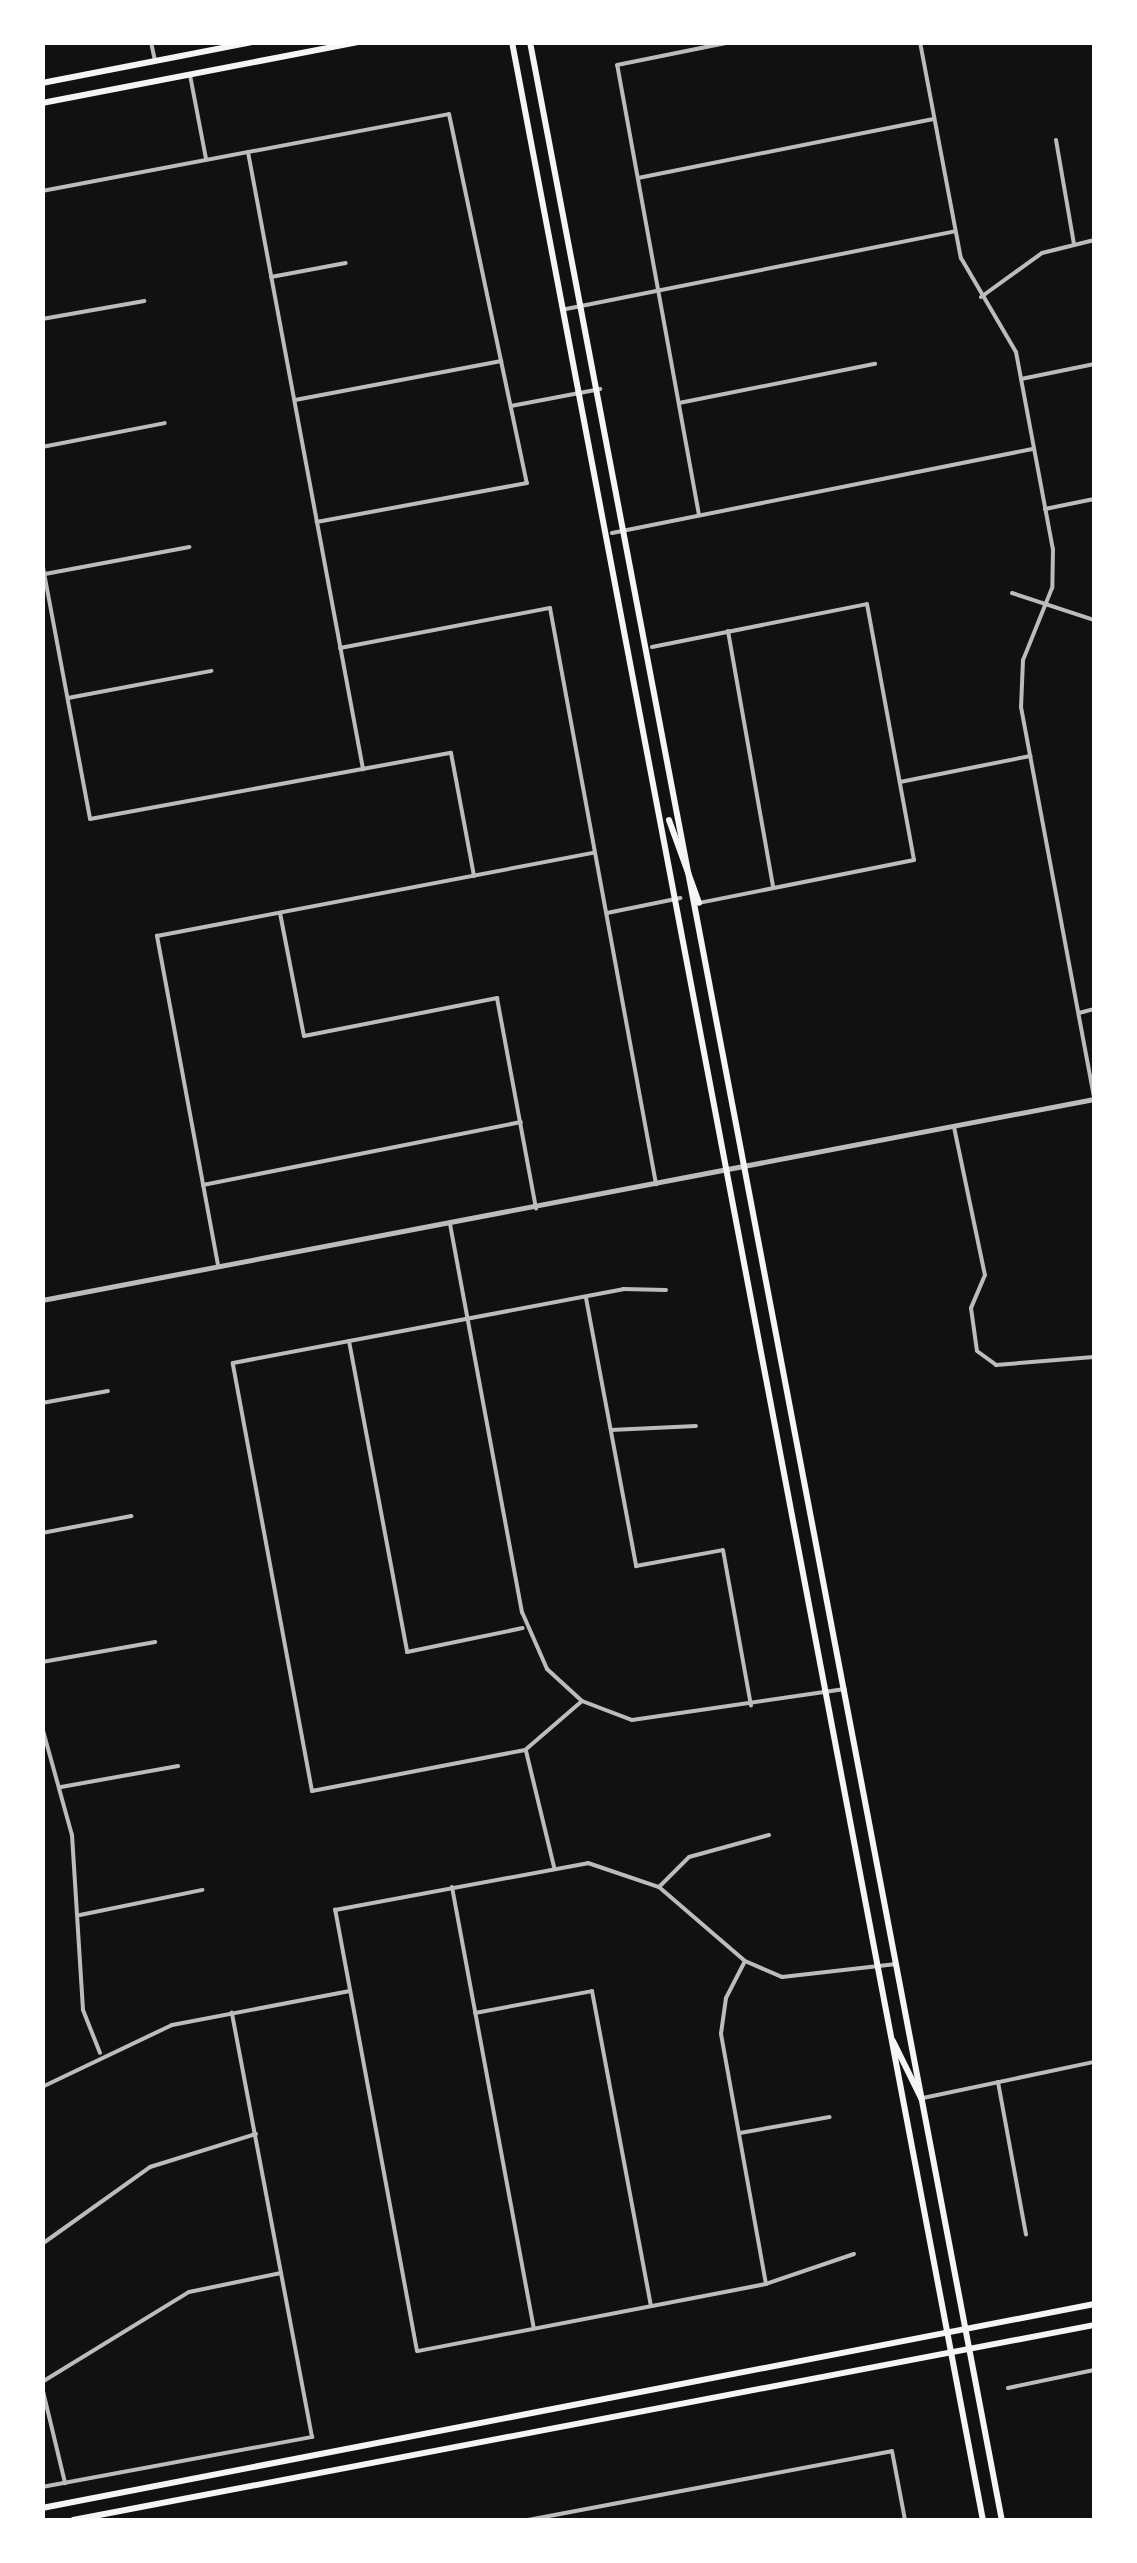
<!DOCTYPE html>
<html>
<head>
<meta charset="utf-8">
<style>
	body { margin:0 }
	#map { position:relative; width:1137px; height:2563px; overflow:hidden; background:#111; font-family:"Sofia Sans Condensed",sans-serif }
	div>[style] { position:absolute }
	.minor>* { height:4px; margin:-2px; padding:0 2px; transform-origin:2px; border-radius:2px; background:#bcbcbc }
	.tertiary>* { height:5px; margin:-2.5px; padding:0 2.5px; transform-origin:2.5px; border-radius:2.5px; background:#bcbcbc }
	.secondary>* { height:6px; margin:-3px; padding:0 3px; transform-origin:3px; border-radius:3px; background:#f5f5f5 }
	.primary>* { height:6px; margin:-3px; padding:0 3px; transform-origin:3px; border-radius:3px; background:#f5f5f5 }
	span { translate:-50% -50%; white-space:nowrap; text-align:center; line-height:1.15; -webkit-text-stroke:8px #fff; paint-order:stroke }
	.frame { position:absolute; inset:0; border:45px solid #fff; pointer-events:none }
</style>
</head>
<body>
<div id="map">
	<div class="minor">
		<div style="left:151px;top:42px;width:19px;rotate:78deg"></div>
		<div style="left:920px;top:42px;width:220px;rotate:79.3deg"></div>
		<div style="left:961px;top:258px;width:109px;rotate:59.7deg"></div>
		<div style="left:1016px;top:352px;width:200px;rotate:79.4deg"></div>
		<div style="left:1053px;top:549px;width:39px;rotate:91deg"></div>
		<div style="left:1052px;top:588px;width:78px;rotate:111.9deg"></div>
		<div style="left:1023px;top:660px;width:47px;rotate:92.4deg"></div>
		<div style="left:1021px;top:707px;width:397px;rotate:79.4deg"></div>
		<div style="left:190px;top:75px;width:86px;rotate:79.2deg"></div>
		<div style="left:1056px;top:140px;width:106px;rotate:80.2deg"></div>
		<div style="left:248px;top:152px;width:628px;rotate:79.44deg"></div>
		<div style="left:638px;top:178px;width:300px;rotate:-11.3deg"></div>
		<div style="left:42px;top:191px;width:414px;rotate:-10.7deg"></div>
		<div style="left:449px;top:114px;width:377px;rotate:78.1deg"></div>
		<div style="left:527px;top:483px;width:214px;rotate:169.5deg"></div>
		<div style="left:271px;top:277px;width:76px;rotate:-10.6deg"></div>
		<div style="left:981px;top:297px;width:75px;rotate:-35.8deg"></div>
		<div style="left:1042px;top:253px;width:54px;rotate:-14deg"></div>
		<div style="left:566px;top:309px;width:395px;rotate:-11.3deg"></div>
		<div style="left:42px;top:319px;width:104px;rotate:-10deg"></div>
		<div style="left:1021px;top:379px;width:75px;rotate:-11.6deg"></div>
		<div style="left:295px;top:400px;width:210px;rotate:-10.7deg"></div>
		<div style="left:679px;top:403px;width:200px;rotate:-11.3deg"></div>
		<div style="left:511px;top:406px;width:91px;rotate:-10.8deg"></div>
		<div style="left:42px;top:447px;width:125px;rotate:-11deg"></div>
		<div style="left:1045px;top:509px;width:50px;rotate:-11.5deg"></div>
		<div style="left:699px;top:515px;width:457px;rotate:-100.3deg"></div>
		<div style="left:617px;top:65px;width:116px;rotate:-11.4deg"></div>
		<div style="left:612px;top:533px;width:430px;rotate:-11.3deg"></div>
		<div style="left:42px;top:562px;width:261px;rotate:79.4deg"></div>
		<div style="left:90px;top:819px;width:367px;rotate:-10.4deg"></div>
		<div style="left:451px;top:753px;width:125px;rotate:79.4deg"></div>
		<div style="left:45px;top:574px;width:147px;rotate:-10.6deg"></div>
		<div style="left:1012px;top:593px;width:86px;rotate:18.2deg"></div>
		<div style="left:728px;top:631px;width:260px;rotate:80deg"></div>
		<div style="left:652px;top:647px;width:219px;rotate:-11.3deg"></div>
		<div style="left:867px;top:604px;width:260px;rotate:79.6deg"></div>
		<div style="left:914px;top:860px;width:219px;rotate:168.7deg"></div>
		<div style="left:340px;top:648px;width:214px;rotate:-10.8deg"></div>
		<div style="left:550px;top:608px;width:586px;rotate:79.57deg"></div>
		<div style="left:68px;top:698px;width:146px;rotate:-10.7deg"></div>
		<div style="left:900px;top:782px;width:133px;rotate:-11.3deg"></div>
		<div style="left:280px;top:913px;width:125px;rotate:79deg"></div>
		<div style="left:304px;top:1036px;width:197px;rotate:-11.1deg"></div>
		<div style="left:497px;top:998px;width:214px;rotate:79.5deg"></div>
		<div style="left:607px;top:913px;width:75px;rotate:-11.6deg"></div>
		<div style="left:1079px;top:1013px;width:16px;rotate:-15deg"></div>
		<div style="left:954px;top:1127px;width:151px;rotate:78.2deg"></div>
		<div style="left:985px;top:1275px;width:36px;rotate:113deg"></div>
		<div style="left:971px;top:1308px;width:43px;rotate:82.1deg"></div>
		<div style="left:977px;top:1351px;width:24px;rotate:36deg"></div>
		<div style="left:996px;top:1365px;width:98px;rotate:-4.7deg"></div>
		<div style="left:203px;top:1185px;width:324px;rotate:-11.2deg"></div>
		<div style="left:450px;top:1224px;width:395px;rotate:79.5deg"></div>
		<div style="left:522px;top:1612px;width:62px;rotate:66.3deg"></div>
		<div style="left:547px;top:1669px;width:47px;rotate:42.4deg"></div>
		<div style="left:582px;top:1701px;width:53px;rotate:20.8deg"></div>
		<div style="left:632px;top:1720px;width:215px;rotate:-8.3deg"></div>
		<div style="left:218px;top:1265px;width:335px;rotate:-100.5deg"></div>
		<div style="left:157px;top:936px;width:445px;rotate:-10.8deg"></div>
		<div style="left:586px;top:1298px;width:273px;rotate:79.4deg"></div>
		<div style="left:636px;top:1566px;width:88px;rotate:-10.4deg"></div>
		<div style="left:723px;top:1550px;width:158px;rotate:79.8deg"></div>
		<div style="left:349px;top:1341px;width:316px;rotate:79.4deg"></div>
		<div style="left:407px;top:1652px;width:118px;rotate:-11.7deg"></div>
		<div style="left:42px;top:1403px;width:67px;rotate:-10.3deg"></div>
		<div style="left:611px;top:1430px;width:85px;rotate:-2.7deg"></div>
		<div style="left:42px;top:1533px;width:91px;rotate:-10.8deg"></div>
		<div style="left:42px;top:1662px;width:115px;rotate:-10deg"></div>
		<div style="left:582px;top:1701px;width:75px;rotate:139.3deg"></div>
		<div style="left:525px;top:1750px;width:217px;rotate:169.1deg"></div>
		<div style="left:312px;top:1791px;width:435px;rotate:-100.5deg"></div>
		<div style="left:233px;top:1363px;width:397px;rotate:-10.7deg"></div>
		<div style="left:623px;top:1289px;width:43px;rotate:1.3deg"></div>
		<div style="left:42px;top:1727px;width:112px;rotate:74.5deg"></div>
		<div style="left:72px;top:1835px;width:175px;rotate:86.4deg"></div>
		<div style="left:83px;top:2010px;width:46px;rotate:68.4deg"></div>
		<div style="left:526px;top:1751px;width:119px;rotate:76.4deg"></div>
		<div style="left:61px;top:1787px;width:119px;rotate:-10.2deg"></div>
		<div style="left:452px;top:1887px;width:449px;rotate:79.5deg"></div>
		<div style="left:659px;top:1887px;width:42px;rotate:-45deg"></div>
		<div style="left:689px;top:1857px;width:83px;rotate:-15.4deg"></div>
		<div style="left:80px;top:1915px;width:125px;rotate:-11.6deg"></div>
		<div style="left:745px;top:1961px;width:42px;rotate:117.2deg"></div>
		<div style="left:726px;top:1998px;width:36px;rotate:98deg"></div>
		<div style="left:721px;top:2034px;width:254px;rotate:79.8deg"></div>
		<div style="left:475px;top:2013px;width:119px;rotate:-10.6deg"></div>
		<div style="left:592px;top:1991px;width:319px;rotate:79.4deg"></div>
		<div style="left:998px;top:2082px;width:155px;rotate:79.6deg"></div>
		<div style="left:42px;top:2087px;width:144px;rotate:-25.5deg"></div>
		<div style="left:172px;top:2025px;width:181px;rotate:-10.8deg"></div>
		<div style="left:923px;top:2098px;width:175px;rotate:-11.9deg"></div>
		<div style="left:740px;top:2133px;width:91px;rotate:-10.1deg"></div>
		<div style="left:42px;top:2244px;width:133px;rotate:-35.5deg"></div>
		<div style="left:150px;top:2167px;width:111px;rotate:-17.3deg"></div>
		<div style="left:854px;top:2254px;width:93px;rotate:161.2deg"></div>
		<div style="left:766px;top:2284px;width:355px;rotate:169.1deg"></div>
		<div style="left:417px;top:2351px;width:449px;rotate:-100.5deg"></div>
		<div style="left:335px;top:1910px;width:257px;rotate:-10.5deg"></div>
		<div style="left:588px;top:1863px;width:75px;rotate:18.7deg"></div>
		<div style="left:659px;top:1887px;width:113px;rotate:40.7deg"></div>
		<div style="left:745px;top:1961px;width:40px;rotate:23.4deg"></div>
		<div style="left:782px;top:1977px;width:115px;rotate:-6.5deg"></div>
		<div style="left:42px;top:2382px;width:172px;rotate:-31.5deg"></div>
		<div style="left:189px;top:2292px;width:94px;rotate:-11.7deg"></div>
		<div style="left:42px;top:2387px;width:99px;rotate:76.5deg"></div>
		<div style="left:1008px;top:2388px;width:88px;rotate:-11.8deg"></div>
		<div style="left:42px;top:2487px;width:275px;rotate:-10.5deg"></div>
		<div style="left:312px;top:2437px;width:432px;rotate:-100.7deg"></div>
		<div style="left:528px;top:2520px;width:370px;rotate:-10.7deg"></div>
		<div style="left:892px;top:2451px;width:70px;rotate:79.3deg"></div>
	</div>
	<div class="tertiary">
		<div style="left:42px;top:1300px;width:1071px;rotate:-10.82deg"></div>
	</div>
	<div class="secondary">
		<div style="left:512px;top:42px;width:2522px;rotate:79.24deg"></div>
		<div style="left:530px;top:42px;width:2523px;rotate:79.22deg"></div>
		<div style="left:42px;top:83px;width:214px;rotate:-11deg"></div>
		<div style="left:42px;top:103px;width:323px;rotate:-10.9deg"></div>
		<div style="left:669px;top:820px;width:88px;rotate:70.1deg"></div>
		<div style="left:893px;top:2041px;width:64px;rotate:63.8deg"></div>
	</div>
	<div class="primary">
		<div style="left:42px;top:2508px;width:1072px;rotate:-10.97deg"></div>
		<div style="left:73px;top:2520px;width:1039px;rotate:-10.81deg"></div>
	</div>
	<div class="frame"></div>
</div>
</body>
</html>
